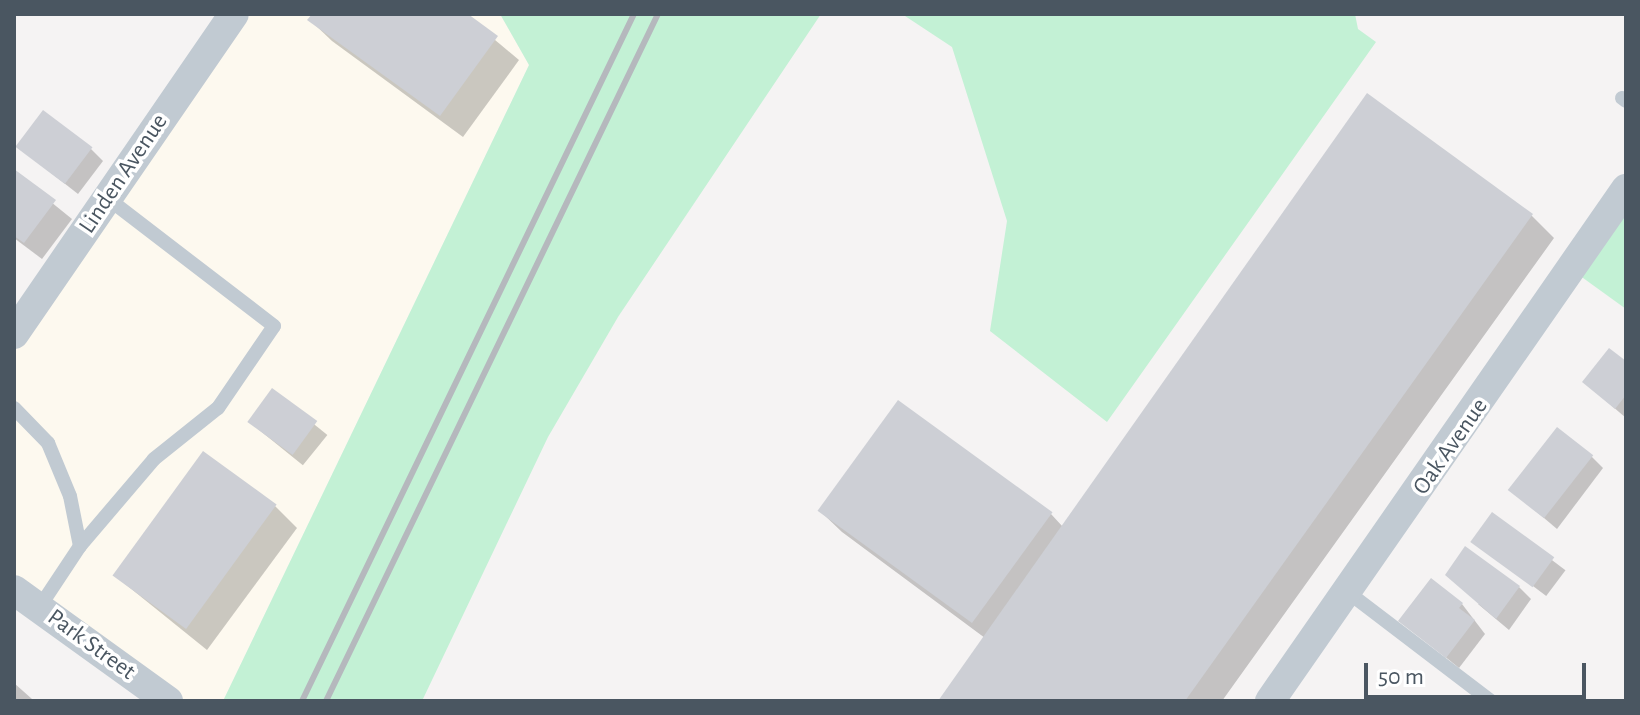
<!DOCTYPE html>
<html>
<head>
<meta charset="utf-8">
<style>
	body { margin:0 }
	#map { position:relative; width:1640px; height:715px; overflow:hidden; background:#f5f3f3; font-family:"Alegreya Sans",sans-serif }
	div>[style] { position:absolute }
	.commercial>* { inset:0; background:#fdf9ef }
	.green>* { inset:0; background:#c3f1d5 }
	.shadow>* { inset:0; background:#0003; transform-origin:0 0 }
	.building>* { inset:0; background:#cdcfd5; transform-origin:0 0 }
	.lane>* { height:14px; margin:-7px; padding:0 7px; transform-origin:7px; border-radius:7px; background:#c1cad2 }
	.street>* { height:30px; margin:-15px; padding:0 15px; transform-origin:15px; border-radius:15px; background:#c1cad2 }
	.rail>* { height:6px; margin:-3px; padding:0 3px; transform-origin:3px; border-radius:3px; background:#b5b8bd }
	span { translate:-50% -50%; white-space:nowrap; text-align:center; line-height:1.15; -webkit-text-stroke:7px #fff; paint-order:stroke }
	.street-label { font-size:24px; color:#4a5661 }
	.frame { position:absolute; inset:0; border:16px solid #4a5661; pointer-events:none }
	.scale { position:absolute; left:1364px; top:663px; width:222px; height:36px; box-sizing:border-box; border:4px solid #4a5661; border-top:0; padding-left:10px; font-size:24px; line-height:28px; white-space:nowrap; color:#4a5661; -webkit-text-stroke:6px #fff; paint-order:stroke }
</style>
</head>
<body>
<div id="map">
	<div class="commercial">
		<div style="clip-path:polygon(234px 14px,500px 14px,529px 65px,223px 701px,151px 701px,14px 590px,14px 334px)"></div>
	</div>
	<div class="green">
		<div style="clip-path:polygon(500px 14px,821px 14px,618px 317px,548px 437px,422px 701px,223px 701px,529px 65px)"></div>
		<div style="clip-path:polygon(902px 14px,1355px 14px,1358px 29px,1376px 42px,1107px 422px,990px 331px,1007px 221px,952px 47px)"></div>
		<div style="clip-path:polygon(1626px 189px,1626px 309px,1572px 270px)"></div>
	</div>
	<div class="shadow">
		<div style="clip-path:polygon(314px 14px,464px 14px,519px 60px,463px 137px,332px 41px,310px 20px)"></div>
		<div style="clip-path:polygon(1367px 95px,1532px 216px,1554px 238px,1222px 701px,940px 701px,985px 638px,842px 532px,820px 511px,1051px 514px,1063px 527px)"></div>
		<div style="clip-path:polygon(18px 147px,91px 149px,103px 161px,78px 194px)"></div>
		<div style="clip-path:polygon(14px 172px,72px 219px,42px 259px,14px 238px)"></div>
		<div style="clip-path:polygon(1626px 364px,1626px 418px,1584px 382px)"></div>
		<div style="left:273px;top:391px;width:70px;height:39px;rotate:39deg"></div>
		<div style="clip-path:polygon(1591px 456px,1603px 468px,1557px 529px,1511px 490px)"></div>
		<div style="clip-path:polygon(275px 506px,297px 528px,207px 650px,114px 575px)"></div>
		<div style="left:1492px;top:515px;width:92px;height:32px;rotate:37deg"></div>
		<div style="clip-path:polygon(1519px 587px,1531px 599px,1509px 630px,1478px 604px)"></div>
		<div style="clip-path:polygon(1462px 604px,1485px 634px,1459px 668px,1401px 621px)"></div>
		<div style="clip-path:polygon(14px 683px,32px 699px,30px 701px,14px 701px)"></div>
	</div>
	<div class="building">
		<div style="clip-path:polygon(312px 14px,468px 14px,498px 36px,440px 116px,307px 20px)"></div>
		<div style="clip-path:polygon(1367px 93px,1533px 214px,1185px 701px,938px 701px)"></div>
		<div style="left:43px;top:110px;width:62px;height:46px;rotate:37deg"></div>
		<div style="clip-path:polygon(14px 169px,56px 200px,24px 243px,14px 236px)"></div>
		<div style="clip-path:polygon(1609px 348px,1626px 361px,1626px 395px,1615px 409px,1582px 382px)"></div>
		<div style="left:272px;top:388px;width:56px;height:42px;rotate:36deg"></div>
		<div style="left:898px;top:400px;width:191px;height:137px;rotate:36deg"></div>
		<div style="left:1557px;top:427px;width:46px;height:80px;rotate:38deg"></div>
		<div style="left:203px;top:451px;width:91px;height:154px;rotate:36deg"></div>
		<div style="left:1492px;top:512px;width:77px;height:37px;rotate:36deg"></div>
		<div style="clip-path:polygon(1465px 546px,1520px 586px,1496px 619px,1445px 575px)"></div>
		<div style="clip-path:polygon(1431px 578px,1463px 603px,1459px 608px,1475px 620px,1446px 658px,1398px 621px)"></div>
	</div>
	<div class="lane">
		<div style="left:1622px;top:98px;width:5px;rotate:37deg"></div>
		<div style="left:14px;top:408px;width:49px;rotate:45.8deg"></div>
		<div style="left:48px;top:443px;width:57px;rotate:67.5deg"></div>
		<div style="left:70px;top:496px;width:51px;rotate:78.7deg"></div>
		<div style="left:80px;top:546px;width:74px;rotate:123.5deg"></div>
		<div style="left:80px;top:546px;width:114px;rotate:-49.6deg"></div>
		<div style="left:154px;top:459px;width:82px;rotate:-38.6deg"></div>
		<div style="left:218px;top:408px;width:99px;rotate:-55.7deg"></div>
		<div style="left:274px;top:326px;width:210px;rotate:-142.5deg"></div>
		<div style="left:1349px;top:593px;width:178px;rotate:37.3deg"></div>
	</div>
	<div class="street">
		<div style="left:14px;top:334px;width:388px;rotate:-55.5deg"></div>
		<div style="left:14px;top:590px;width:190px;rotate:35.8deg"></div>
		<div style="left:1270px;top:701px;width:624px;rotate:-55.19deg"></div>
	</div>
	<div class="rail">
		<div style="left:302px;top:701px;width:763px;rotate:-64.21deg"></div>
		<div style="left:326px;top:701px;width:763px;rotate:-64.21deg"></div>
	</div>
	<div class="street-label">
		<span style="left:124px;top:174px;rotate:-56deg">Linden Avenue</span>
		<span style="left:1451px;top:447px;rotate:-55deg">Oak Avenue</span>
		<span style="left:91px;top:645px;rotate:36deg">Park Street</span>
	</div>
	<div class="frame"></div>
	<div class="scale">50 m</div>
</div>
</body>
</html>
